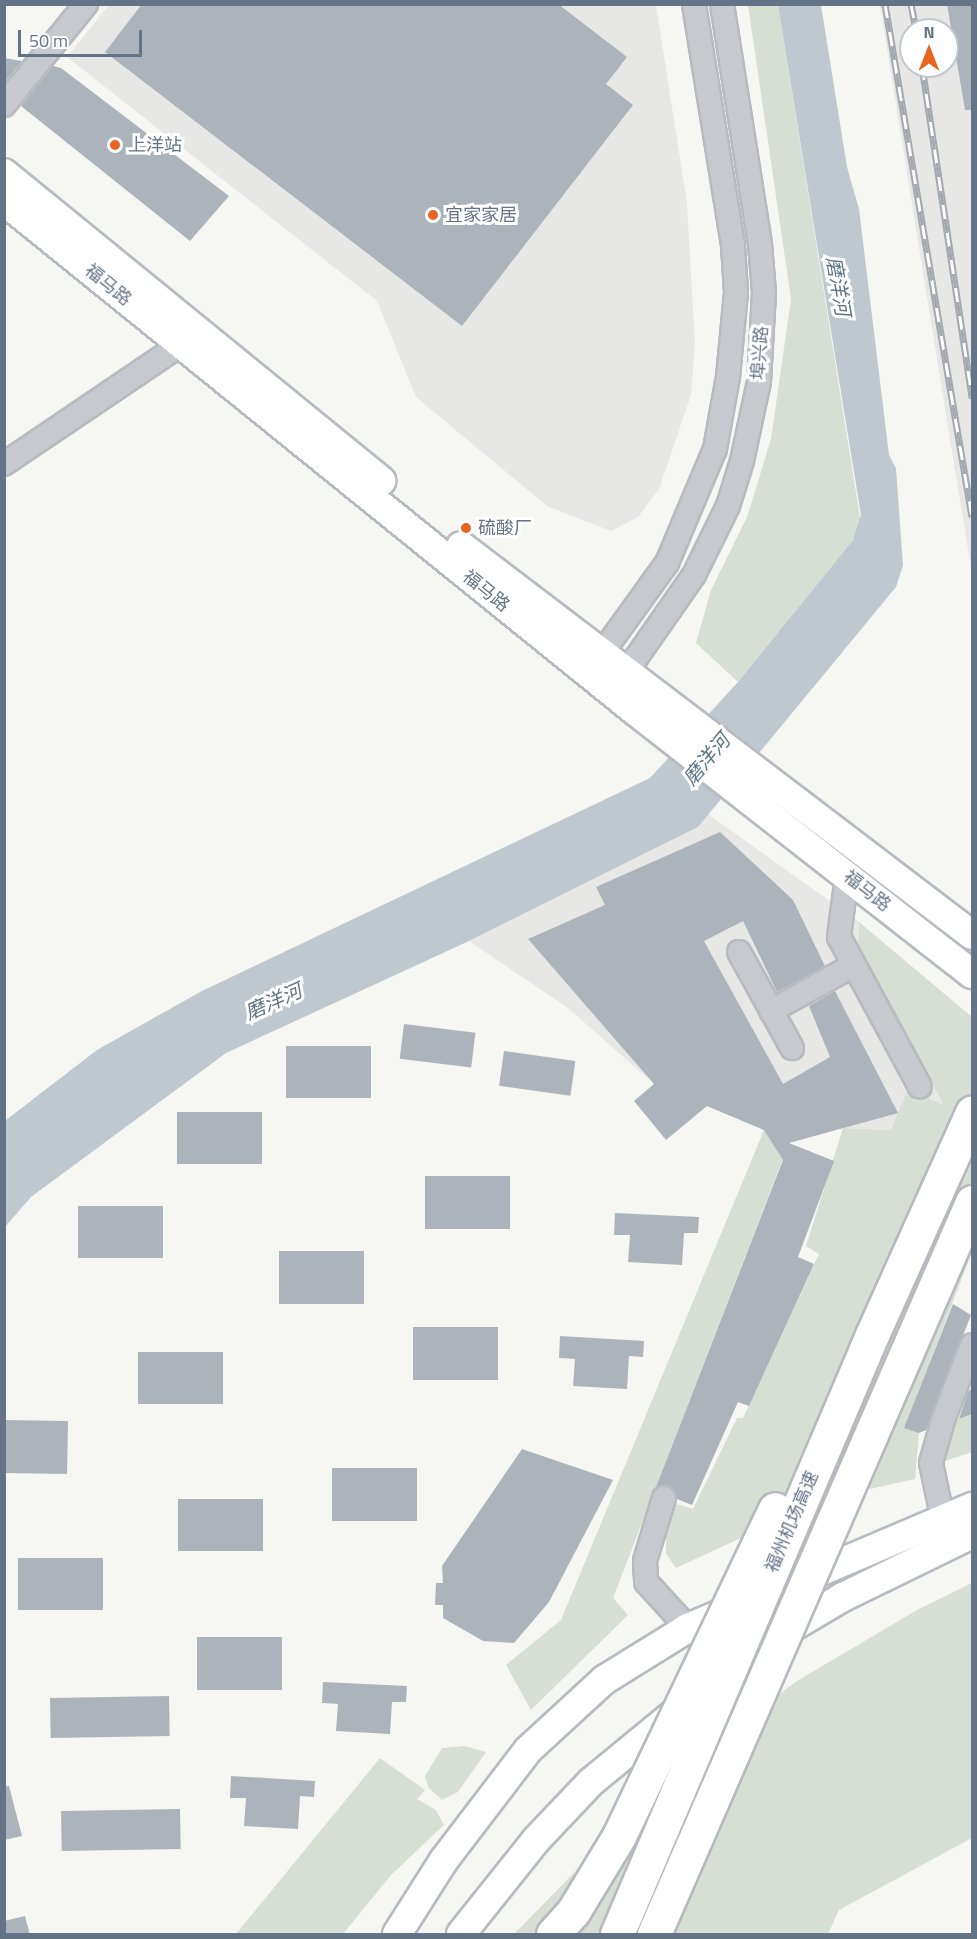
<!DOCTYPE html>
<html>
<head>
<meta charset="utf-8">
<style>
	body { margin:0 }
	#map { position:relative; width:977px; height:1939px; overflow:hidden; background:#f6f7f3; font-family:"Titillium Web","Noto Sans SC",sans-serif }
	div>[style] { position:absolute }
	.built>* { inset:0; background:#e7e8e6 }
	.green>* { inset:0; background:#d7ded4 }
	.water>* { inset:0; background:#bfc8cf }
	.building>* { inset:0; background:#acb3ba; transform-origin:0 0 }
	.roads { filter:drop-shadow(2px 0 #b7babf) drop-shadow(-2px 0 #b7babf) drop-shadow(0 2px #b7babf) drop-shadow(0 -2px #b7babf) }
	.minor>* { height:22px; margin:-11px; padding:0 11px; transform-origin:11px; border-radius:11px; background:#c6c9cd }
	.major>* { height:28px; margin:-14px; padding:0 14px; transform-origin:14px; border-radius:14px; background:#fff }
	.rail>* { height:7px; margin-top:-3.5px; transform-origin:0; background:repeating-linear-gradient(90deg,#fff 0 14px,#a4a9b0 0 28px); box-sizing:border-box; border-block:2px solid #a4a9b0 }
	.bridges { filter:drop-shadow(2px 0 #b6b9bd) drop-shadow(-2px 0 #b6b9bd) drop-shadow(0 2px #b6b9bd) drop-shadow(0 -2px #b6b9bd) }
	.highway-bridge>* { height:33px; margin:-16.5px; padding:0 16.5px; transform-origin:16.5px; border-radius:16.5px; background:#fff }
	.dots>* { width:16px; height:16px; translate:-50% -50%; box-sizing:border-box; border:3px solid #fff; border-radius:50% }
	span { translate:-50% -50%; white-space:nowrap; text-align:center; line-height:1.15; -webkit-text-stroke:6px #fff; paint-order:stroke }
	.poi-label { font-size:18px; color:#647385 }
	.left { translate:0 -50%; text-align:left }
	.street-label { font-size:18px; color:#647385 }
	.water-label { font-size:20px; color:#607582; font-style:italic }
	.frame { position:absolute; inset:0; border:6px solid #647385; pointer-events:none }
	.north { position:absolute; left:899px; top:18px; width:60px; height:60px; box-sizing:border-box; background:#fff; border:2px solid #c1c7ce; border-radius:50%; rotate:0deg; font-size:16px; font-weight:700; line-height:24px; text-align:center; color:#647385 }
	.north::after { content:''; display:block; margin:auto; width:21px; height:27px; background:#e96421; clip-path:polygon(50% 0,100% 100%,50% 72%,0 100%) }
	.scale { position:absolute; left:18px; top:30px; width:124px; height:27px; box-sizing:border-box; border:3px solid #647385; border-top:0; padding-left:8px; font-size:18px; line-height:21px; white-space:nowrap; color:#647385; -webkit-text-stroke:4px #fff; paint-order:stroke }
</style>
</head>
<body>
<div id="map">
	<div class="built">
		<div style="clip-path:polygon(109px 5px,656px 5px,687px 203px,695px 344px,691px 395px,659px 489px,638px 517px,611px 531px,547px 506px,416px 397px,377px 301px,67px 57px)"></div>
		<div style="clip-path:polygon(evenodd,880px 5px,972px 5px,972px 574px,936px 353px,880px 5px,911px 30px,947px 30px,947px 66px,911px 66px,911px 30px)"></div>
		<div style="clip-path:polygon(708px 814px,859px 922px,858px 947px,944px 1105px,891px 1130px,843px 1128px,775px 1147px,764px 1130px,654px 1084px,568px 1008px,469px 941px,698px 827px)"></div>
	</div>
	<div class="green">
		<div style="clip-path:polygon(748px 5px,778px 5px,861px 524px,853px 540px,738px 682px,696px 643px,711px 590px,747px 517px,771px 439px,791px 299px)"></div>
		<div style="clip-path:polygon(859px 922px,972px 1017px,972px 1252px,905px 1427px,919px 1433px,915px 1479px,825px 1499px,676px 1568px,666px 1554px,666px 1526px,673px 1503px,693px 1509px,737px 1418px,743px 1418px,819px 1254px,806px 1246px,843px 1128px,891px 1130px,907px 1091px,944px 1105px,858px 947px)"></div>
		<div style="clip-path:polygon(764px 1130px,775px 1147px,789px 1143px,613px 1598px,628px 1615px,531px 1710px,506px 1665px,561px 1620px)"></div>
		<div style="clip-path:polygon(972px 1414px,972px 1452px,942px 1462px,949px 1423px)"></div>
		<div style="clip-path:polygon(972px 1583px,972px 1838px,839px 1910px,828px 1934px,514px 1934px,668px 1777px,797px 1681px,917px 1610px)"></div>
		<div style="clip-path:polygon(464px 1746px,486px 1752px,458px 1792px,442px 1800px,428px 1787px,425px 1776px,442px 1748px)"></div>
		<div style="clip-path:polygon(380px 1758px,425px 1790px,417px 1799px,436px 1810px,444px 1825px,391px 1875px,343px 1934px,236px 1934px)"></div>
	</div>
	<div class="water">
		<div style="clip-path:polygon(778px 5px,821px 5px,847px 167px,859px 209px,889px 455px,896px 468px,903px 565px,896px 587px,698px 827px,469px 941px,226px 1053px,31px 1197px,5px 1227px,6px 1120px,97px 1050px,200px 992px,650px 778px,738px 682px,853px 540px,861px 515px)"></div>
	</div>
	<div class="building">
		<div style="clip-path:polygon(142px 4px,558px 4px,627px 57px,606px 84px,633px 105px,462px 326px,105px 52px)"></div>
		<div style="clip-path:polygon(947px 4px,972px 4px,972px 110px,965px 110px)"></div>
		<div style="clip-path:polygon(4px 58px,22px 61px,4px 83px)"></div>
		<div style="clip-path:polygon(53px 66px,61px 68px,229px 196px,190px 241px,21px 106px)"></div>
		<div style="clip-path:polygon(720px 832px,793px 900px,825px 966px,777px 992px,743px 921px,704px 941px,783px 1084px,830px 1057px,809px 1006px,835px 991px,898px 1113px,789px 1143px,834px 1161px,798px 1257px,814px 1264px,749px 1406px,738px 1402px,692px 1505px,677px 1499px,668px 1485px,656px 1487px,783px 1160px,764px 1130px,707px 1106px,666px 1140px,634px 1101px,654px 1084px,528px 939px,605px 905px,596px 887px)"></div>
		<div style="left:404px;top:1024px;width:72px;height:35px;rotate:7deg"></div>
		<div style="left:286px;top:1046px;width:85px;height:52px"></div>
		<div style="left:504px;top:1051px;width:72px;height:35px;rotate:8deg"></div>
		<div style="left:177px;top:1112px;width:85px;height:52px"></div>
		<div style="left:425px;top:1176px;width:85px;height:53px"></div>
		<div style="left:78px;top:1206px;width:85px;height:52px"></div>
		<div style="clip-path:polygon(615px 1213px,699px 1217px,698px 1233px,684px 1233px,682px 1265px,628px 1262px,630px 1235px,614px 1235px)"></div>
		<div style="left:279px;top:1251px;width:85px;height:53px"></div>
		<div style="clip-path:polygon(953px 1304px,971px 1315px,926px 1430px,919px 1433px,904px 1428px)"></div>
		<div style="left:413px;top:1327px;width:85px;height:53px"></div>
		<div style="clip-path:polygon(560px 1336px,644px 1341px,643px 1357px,629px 1356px,627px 1389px,573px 1386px,575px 1359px,559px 1358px)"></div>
		<div style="left:138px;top:1352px;width:85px;height:52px"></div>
		<div style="clip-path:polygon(972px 1388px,972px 1414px,959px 1419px,968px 1392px)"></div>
		<div style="left:4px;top:1420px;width:64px;height:53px;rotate:1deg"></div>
		<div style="clip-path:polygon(522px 1449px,613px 1480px,549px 1602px,514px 1643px,483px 1641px,443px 1618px,443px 1605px,435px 1605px,436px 1583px,443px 1583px,442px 1566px)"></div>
		<div style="left:332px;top:1468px;width:85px;height:53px"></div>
		<div style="left:178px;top:1499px;width:85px;height:52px"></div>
		<div style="left:18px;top:1558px;width:85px;height:52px"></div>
		<div style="left:197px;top:1637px;width:85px;height:53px"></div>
		<div style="clip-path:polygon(323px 1682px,407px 1686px,406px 1702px,392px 1702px,390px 1734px,336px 1731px,338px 1704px,322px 1703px)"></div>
		<div style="left:169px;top:1696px;width:40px;height:119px;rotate:89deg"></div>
		<div style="clip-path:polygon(231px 1776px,315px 1781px,314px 1797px,300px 1796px,298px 1829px,244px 1826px,246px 1798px,230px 1798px)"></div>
		<div style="clip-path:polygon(9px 1786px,22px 1836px,4px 1840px,4px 1787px)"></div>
		<div style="left:180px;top:1809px;width:40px;height:119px;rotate:89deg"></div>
		<div style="clip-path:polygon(25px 1916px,30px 1935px,4px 1935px,4px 1921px)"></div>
	</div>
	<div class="roads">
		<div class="minor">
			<div style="left:4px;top:105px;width:130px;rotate:-50.9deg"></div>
			<div style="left:4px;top:464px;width:214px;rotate:-34.1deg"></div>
			<div style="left:602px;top:653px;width:111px;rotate:-54.2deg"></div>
			<div style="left:667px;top:563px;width:124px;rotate:-67.2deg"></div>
			<div style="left:715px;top:449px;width:73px;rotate:-79.8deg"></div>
			<div style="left:728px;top:377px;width:85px;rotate:-84.6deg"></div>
			<div style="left:736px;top:292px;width:47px;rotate:-93.7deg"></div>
			<div style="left:733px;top:245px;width:244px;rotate:-99.2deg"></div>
			<div style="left:627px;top:671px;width:117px;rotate:-55.1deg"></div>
			<div style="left:694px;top:575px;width:77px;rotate:-63.8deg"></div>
			<div style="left:728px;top:506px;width:47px;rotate:-72.7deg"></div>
			<div style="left:742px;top:461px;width:81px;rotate:-77.9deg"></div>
			<div style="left:759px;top:382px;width:90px;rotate:-86.8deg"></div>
			<div style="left:764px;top:292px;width:48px;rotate:-94.8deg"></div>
			<div style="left:760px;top:244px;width:243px;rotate:-99deg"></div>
			<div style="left:847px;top:876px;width:62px;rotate:97.5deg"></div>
			<div style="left:839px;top:937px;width:170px;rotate:61.6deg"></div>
			<div style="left:739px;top:952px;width:110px;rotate:61.1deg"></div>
			<div style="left:771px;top:1011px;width:95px;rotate:-29deg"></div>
			<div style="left:664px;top:1498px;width:66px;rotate:106.8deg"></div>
			<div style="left:645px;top:1561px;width:21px;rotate:87deg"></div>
			<div style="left:646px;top:1582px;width:62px;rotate:47.6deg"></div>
			<div style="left:943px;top:1520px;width:58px;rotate:-101.9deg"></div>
			<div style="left:931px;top:1463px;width:45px;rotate:-74.4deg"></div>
			<div style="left:943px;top:1420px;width:80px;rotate:-68.9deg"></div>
		</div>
		<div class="major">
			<div style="left:4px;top:173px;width:487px;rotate:39.2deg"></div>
			<div style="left:4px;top:201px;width:810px;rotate:38.94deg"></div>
			<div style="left:634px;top:710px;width:429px;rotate:38deg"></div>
			<div style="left:461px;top:546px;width:642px;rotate:37.28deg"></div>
			<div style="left:725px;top:1672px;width:32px;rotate:-39deg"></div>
			<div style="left:750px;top:1652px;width:108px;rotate:-30.6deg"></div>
			<div style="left:843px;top:1597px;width:144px;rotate:-26deg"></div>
			<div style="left:397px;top:1934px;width:88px;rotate:-57.6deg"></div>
			<div style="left:444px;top:1860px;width:138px;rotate:-52.6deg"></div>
			<div style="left:528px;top:1750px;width:103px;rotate:-42.6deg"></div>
			<div style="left:604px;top:1680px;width:99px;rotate:-31.8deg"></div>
			<div style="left:688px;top:1628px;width:309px;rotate:-23.1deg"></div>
			<div style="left:461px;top:1934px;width:120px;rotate:-51.4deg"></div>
			<div style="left:536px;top:1840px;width:80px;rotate:-46.5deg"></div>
			<div style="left:591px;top:1782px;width:115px;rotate:-39.4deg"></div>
		</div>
	</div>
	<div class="rail">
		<div style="left:885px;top:4px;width:520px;rotate:80.37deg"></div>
		<div style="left:911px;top:4px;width:26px;rotate:79deg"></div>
		<div style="left:922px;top:66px;width:336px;rotate:81.4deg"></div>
	</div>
	<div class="bridges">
		<div class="highway-bridge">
			<div style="left:553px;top:1934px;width:30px;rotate:-48deg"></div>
			<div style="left:573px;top:1912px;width:89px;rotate:-58.8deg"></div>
			<div style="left:619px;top:1836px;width:362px;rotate:-64.5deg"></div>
			<div style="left:617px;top:1934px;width:651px;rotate:-66.94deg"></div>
			<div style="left:872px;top:1335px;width:244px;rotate:-65.8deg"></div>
			<div style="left:654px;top:1934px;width:798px;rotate:-66.52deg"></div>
		</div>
	</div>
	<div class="dots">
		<div style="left:115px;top:145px;background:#e96421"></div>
		<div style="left:433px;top:215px;background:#e96421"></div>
		<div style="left:466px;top:528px;background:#e96421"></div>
	</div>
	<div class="poi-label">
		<span class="left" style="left:128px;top:145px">上洋站</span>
		<span class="left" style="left:445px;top:215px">宜家家居</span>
		<span class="left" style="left:478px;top:528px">硫酸厂</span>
	</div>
	<div class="street-label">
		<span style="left:108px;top:285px;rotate:39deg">福马路</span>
		<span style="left:760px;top:353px;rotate:-86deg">埠兴路</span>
		<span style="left:486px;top:591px;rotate:39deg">福马路</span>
		<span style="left:867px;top:891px;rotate:38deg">福马路</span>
		<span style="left:792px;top:1522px;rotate:-67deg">福州机场高速</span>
	</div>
	<div class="water-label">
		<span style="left:839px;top:286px;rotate:80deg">磨洋河</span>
		<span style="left:706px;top:759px;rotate:-50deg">磨洋河</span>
		<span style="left:273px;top:1001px;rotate:-24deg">磨洋河</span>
	</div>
	<div class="frame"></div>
	<div class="north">N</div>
	<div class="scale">50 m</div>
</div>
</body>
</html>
